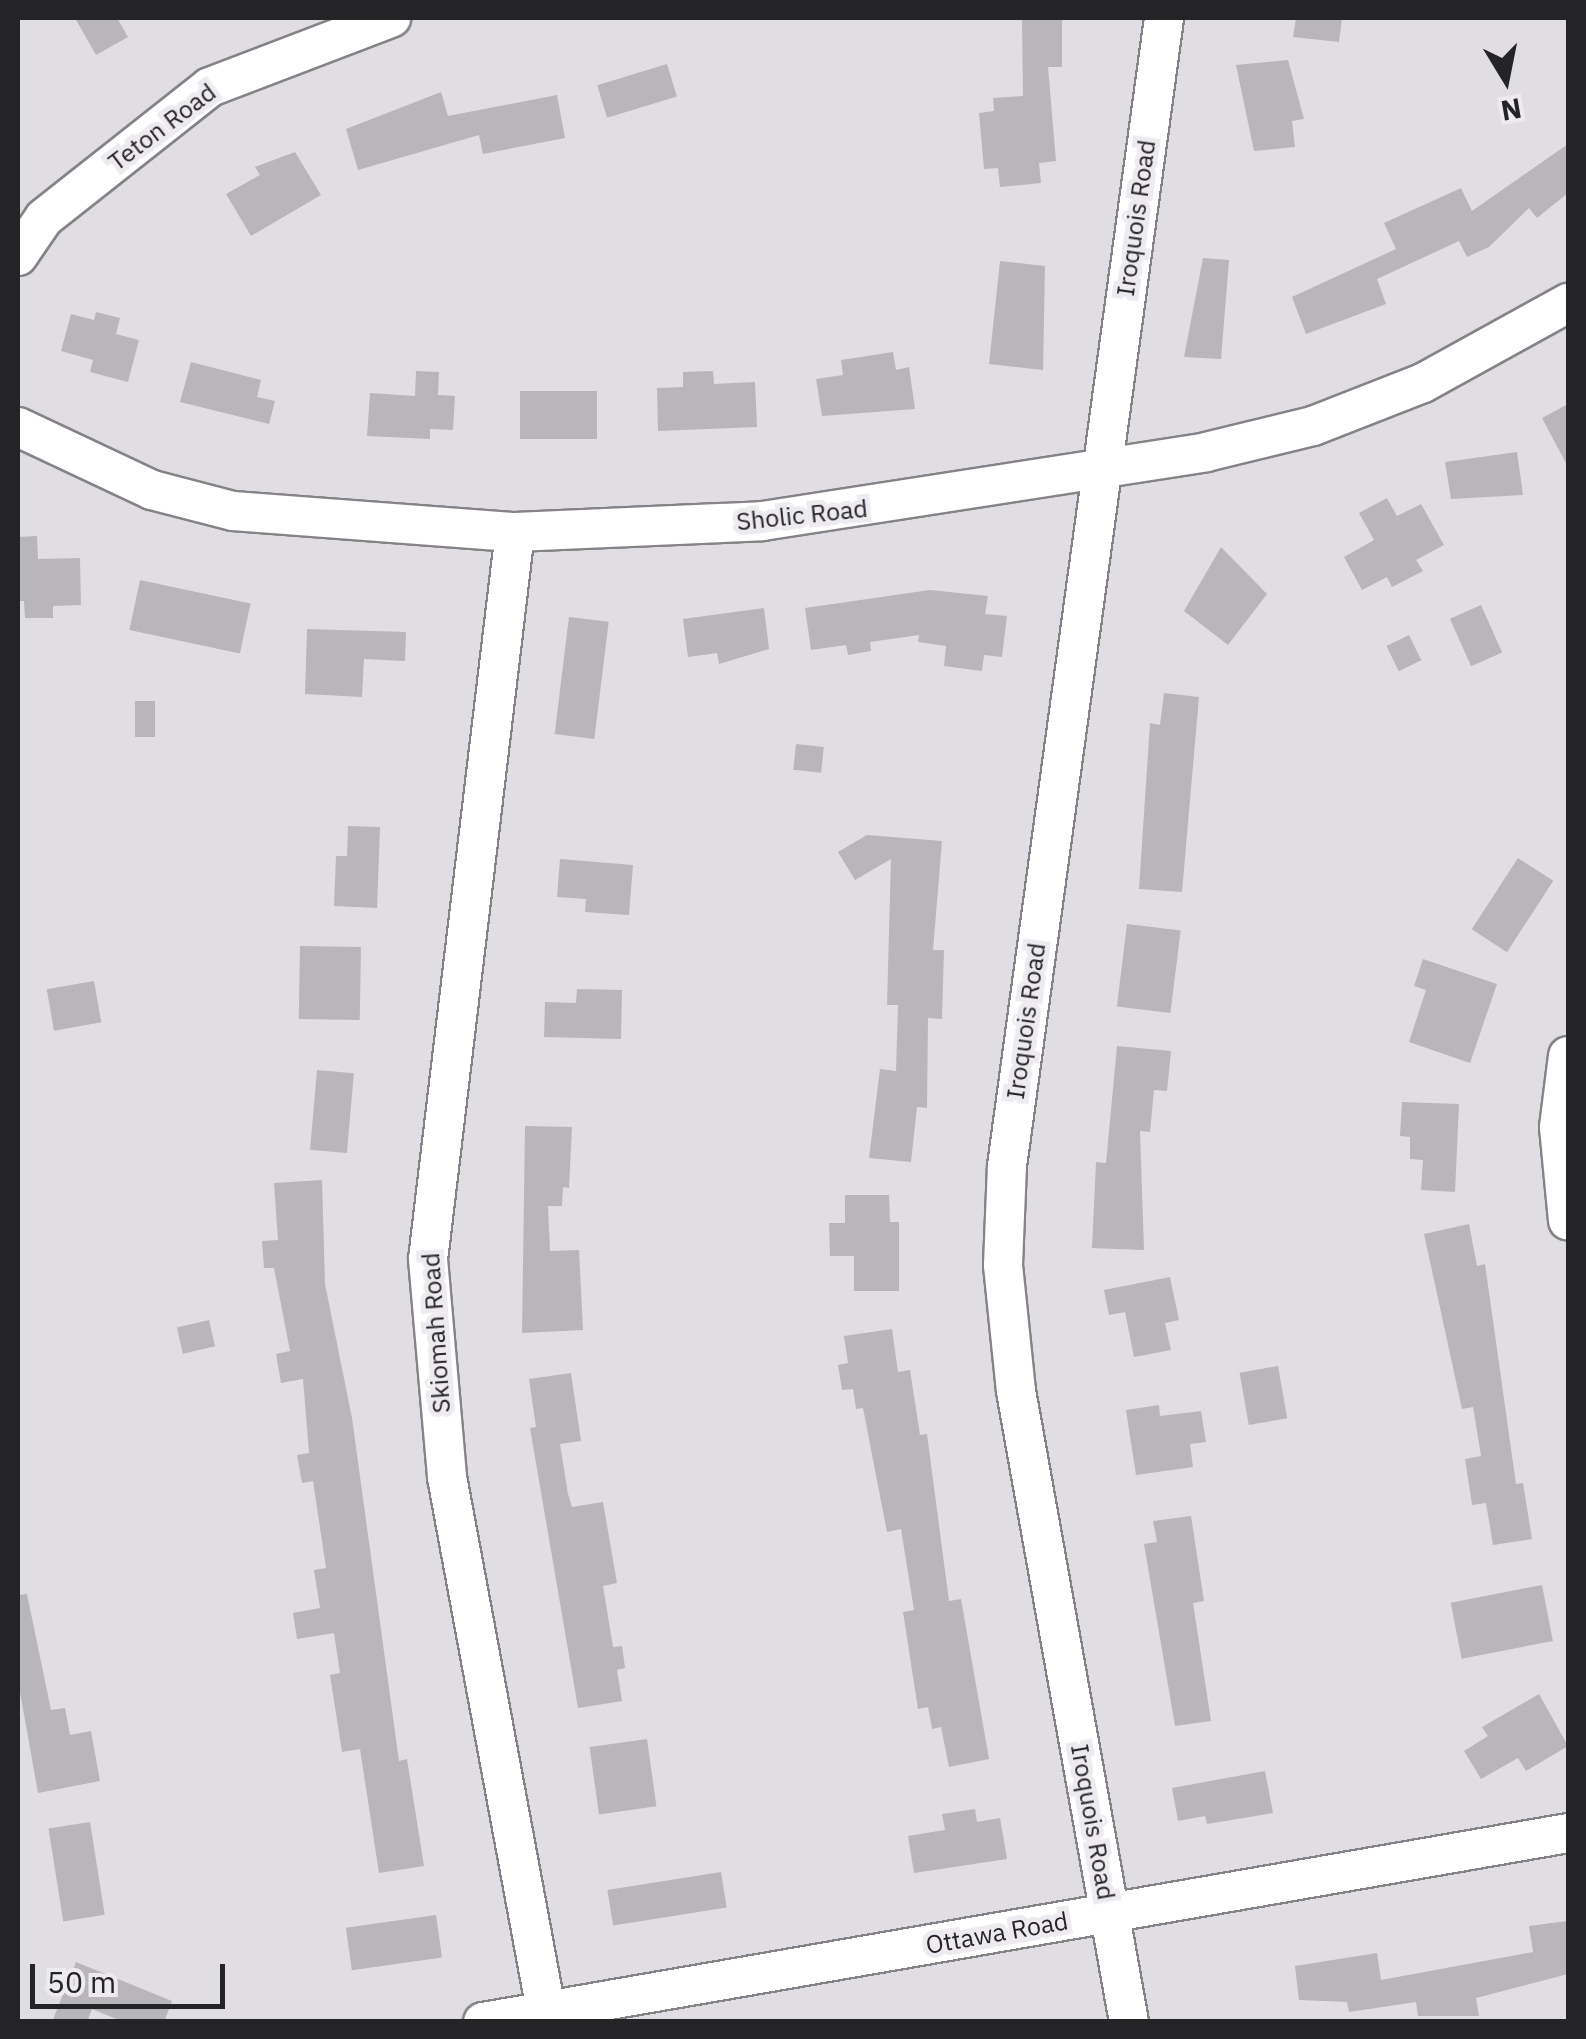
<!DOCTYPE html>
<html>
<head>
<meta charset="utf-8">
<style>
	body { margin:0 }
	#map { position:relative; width:1586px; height:2039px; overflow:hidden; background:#e0dee2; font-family:"IBM Plex Sans",sans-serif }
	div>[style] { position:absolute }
	.building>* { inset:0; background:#b8b6ba; transform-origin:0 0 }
	.roads { filter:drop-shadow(2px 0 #858387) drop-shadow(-2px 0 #858387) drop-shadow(0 2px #858387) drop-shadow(0 -2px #858387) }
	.minor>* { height:38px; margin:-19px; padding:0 19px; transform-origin:19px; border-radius:19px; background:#fff }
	span { translate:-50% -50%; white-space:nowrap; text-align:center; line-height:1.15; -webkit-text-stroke:10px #edebef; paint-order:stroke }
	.street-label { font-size:25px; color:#242325 }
	.frame { position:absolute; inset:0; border:20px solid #242325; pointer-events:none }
	.north { position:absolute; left:1456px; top:30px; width:100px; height:100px; -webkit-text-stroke:8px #edebef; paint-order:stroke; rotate:170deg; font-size:28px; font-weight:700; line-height:40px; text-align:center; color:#242325 }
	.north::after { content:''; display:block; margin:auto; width:35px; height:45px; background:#242325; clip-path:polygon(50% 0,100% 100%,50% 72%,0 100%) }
	.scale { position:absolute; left:30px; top:1964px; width:195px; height:45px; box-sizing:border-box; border:5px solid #242325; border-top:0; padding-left:12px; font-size:30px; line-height:35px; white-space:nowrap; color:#242325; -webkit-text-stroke:8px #edebef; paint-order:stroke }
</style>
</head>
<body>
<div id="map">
	<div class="building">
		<div style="clip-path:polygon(75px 18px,117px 18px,128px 37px,96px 55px)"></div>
		<div style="clip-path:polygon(1022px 18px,1062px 18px,1062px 67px,1048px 67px,1056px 161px,1039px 163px,1041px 183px,1000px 187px,998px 168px,984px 169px,979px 113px,994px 111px,993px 98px,1023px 96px)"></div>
		<div style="clip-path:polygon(1296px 18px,1342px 18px,1339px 42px,1293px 37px)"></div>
		<div style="clip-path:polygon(1288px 60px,1304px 119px,1292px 121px,1295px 147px,1254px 151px,1236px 65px)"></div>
		<div style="left:667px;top:64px;width:34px;height:73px;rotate:73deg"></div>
		<div style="clip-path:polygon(441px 92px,448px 116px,557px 95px,565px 138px,483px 154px,479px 135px,358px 170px,346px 129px)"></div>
		<div style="clip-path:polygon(1568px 144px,1568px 193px,1537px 218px,1529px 208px,1489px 247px,1467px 257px,1459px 241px,1377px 279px,1386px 304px,1306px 334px,1292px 297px,1396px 249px,1384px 223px,1461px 188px,1472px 211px)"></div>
		<div style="clip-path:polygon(295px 152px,321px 195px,251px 236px,226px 194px,260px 175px,255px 167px)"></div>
		<div style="clip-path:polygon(1203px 258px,1229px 260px,1221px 359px,1184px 357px)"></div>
		<div style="clip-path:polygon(1000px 261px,1045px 266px,1043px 370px,989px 364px)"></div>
		<div style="clip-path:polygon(96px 312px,120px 318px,116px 334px,139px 340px,128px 382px,90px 372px,93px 360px,61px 351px,71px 314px,94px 320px)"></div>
		<div style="clip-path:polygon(893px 352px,896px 370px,909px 367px,915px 409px,822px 416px,816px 379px,843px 375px,841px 360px)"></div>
		<div style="clip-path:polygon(191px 362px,261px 380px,257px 397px,275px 401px,269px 424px,180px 402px)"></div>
		<div style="clip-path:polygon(416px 371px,439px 372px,438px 395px,455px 396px,453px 430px,430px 429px,430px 439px,367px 436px,370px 393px,415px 396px)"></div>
		<div style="clip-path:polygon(713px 371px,714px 384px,755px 382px,757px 427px,658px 431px,657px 388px,683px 387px,683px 372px)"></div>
		<div style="left:520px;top:391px;width:77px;height:48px"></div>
		<div style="clip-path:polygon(1568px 404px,1568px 467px,1542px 418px)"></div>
		<div style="clip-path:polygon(1517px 452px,1523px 495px,1451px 499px,1445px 462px)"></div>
		<div style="clip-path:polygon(1387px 498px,1397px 516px,1421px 504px,1444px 545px,1416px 560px,1423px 571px,1392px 587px,1387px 577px,1362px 590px,1344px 557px,1374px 540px,1359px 513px)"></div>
		<div style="clip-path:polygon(37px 536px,38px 559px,80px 558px,81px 605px,53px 606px,53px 618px,25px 618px,24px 601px,18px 601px,18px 537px)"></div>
		<div style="clip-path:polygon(1221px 547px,1267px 594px,1228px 645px,1184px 611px)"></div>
		<div style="left:140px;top:580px;width:113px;height:51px;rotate:12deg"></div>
		<div style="clip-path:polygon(930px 590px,988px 596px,985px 614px,1007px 616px,1002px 657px,984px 655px,982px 671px,944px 666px,946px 646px,918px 642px,919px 635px,870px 642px,871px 651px,848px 655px,846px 645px,811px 650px,805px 608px)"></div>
		<div style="left:1481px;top:605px;width:52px;height:34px;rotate:66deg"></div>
		<div style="clip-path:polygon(764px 608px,769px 649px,719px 664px,717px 653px,688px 657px,683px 619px)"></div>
		<div style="left:569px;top:617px;width:40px;height:118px;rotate:7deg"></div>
		<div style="clip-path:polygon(307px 629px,406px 632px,405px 661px,364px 659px,362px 697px,305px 694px)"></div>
		<div style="left:1409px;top:635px;width:28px;height:25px;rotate:64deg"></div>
		<div style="clip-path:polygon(1164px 693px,1199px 697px,1182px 892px,1139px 889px,1150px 723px,1160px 725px)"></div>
		<div style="left:135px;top:701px;width:20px;height:36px"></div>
		<div style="left:796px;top:744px;width:28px;height:26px;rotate:6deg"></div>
		<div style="clip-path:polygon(348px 826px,380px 827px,377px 908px,334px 906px,336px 856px,347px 856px)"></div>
		<div style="clip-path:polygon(867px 835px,942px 841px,933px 950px,944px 950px,942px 1019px,928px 1018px,927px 1108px,917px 1107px,911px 1162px,869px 1158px,880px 1069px,896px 1071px,898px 1005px,887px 1005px,891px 859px,855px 880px,838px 852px)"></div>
		<div style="left:1518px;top:858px;width:42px;height:85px;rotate:33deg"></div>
		<div style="clip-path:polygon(560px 859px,633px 865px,629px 915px,585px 912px,586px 899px,557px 897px)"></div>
		<div style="left:1127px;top:924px;width:54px;height:83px;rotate:7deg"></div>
		<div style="left:300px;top:946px;width:61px;height:73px;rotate:1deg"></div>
		<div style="clip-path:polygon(1423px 959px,1497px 984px,1470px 1063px,1409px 1042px,1426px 990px,1414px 986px)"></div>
		<div style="left:94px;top:981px;width:42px;height:48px;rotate:80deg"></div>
		<div style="clip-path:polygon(577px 989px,622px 990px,621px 1039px,544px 1037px,545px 1002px,576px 1003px)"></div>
		<div style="clip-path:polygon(1117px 1046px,1171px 1051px,1167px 1091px,1154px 1090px,1150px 1132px,1140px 1131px,1144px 1250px,1092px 1248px,1096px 1162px,1106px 1163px)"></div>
		<div style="left:317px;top:1070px;width:37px;height:80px;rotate:5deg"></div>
		<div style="clip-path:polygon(1402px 1102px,1459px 1104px,1455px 1192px,1421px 1190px,1423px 1160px,1410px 1159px,1410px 1137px,1400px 1136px)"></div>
		<div style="clip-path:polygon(525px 1126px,572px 1127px,569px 1188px,563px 1187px,562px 1206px,548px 1206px,550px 1251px,579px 1250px,583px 1330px,522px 1333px)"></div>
		<div style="clip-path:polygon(322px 1180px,325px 1284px,352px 1418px,399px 1761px,407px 1759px,424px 1866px,379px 1873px,360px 1749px,342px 1752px,330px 1675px,340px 1673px,334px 1633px,297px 1639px,293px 1613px,320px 1608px,314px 1570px,326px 1568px,313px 1481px,302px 1483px,297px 1455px,309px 1453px,303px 1379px,281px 1383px,276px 1354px,290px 1351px,274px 1268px,264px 1268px,262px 1241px,278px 1240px,274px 1183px)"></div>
		<div style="clip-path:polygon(845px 1195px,889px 1195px,890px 1222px,899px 1222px,899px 1291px,854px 1291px,854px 1256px,830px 1256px,829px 1223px,845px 1223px)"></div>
		<div style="clip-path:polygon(1469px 1224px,1477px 1266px,1485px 1264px,1516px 1484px,1523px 1483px,1532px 1539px,1493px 1545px,1486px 1503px,1472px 1505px,1465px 1459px,1481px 1456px,1473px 1407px,1462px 1409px,1424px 1234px)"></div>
		<div style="clip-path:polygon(1170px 1277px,1179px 1320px,1165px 1323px,1171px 1350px,1134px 1357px,1125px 1312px,1109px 1315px,1104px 1290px)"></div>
		<div style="left:209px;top:1320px;width:27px;height:33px;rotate:77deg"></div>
		<div style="clip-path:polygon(892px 1329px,898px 1372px,910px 1370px,920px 1435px,927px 1434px,949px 1601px,961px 1599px,989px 1759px,949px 1767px,941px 1727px,932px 1729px,928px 1707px,918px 1709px,903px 1612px,914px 1610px,901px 1529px,887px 1532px,863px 1408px,856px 1409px,853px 1389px,842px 1390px,838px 1365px,848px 1363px,844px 1336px)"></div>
		<div style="left:1278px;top:1366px;width:53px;height:39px;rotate:80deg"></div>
		<div style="clip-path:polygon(571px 1373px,581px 1441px,560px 1444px,568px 1494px,572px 1507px,603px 1502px,617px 1583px,603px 1586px,613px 1647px,622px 1646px,625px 1668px,617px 1670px,622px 1701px,578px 1708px,530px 1428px,536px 1427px,529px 1379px)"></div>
		<div style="clip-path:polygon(1159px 1405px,1160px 1416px,1201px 1411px,1206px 1442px,1190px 1444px,1193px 1467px,1136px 1475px,1126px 1410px)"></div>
		<div style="clip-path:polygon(1191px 1516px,1204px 1601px,1193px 1603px,1211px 1721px,1175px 1726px,1144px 1544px,1157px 1542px,1153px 1521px)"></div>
		<div style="left:1542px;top:1585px;width:57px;height:93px;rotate:79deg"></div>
		<div style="clip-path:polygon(27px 1594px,51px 1710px,65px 1708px,70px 1735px,91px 1731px,100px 1781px,38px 1793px,18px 1681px,18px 1595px)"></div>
		<div style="clip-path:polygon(1539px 1694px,1568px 1746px,1526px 1771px,1518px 1758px,1481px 1779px,1464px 1751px,1488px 1736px,1482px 1727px)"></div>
		<div style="left:647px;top:1739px;width:68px;height:58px;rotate:82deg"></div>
		<div style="clip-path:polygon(1265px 1771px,1273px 1813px,1207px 1824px,1205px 1816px,1178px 1821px,1172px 1788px)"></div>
		<div style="clip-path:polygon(975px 1809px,977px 1822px,1000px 1818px,1007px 1859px,914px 1873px,908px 1836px,945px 1830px,942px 1814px)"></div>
		<div style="left:90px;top:1822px;width:94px;height:42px;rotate:81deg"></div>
		<div style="left:721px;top:1872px;width:36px;height:115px;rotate:81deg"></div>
		<div style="left:436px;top:1915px;width:43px;height:91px;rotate:82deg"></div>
		<div style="clip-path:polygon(1567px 1921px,1568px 1974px,1476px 1998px,1479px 2016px,1418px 2016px,1416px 2002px,1349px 2012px,1347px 2002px,1299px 2000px,1295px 1966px,1377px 1953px,1381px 1980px,1533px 1952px,1529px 1926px)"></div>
		<div style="clip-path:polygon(76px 1962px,172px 2001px,164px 2022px,124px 2022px,92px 2009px,87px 2022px,52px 2022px)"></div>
	</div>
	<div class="roads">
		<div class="minor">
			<div style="left:18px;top:256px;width:46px;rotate:-55.6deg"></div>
			<div style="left:44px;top:218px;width:211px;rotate:-38.3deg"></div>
			<div style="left:210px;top:87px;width:194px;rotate:-20.9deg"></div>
			<div style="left:18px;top:427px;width:148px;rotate:25.2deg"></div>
			<div style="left:152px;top:490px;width:84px;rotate:14.5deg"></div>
			<div style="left:233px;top:511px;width:283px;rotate:4.3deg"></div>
			<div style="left:515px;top:532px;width:247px;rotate:-2.5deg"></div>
			<div style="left:762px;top:521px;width:449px;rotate:-8.8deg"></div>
			<div style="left:1206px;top:452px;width:110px;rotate:-13.7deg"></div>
			<div style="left:1313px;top:426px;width:118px;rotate:-21.4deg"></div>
			<div style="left:1423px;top:383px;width:166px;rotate:-28.9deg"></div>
			<div style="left:515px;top:532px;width:732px;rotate:96.82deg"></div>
			<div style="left:428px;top:1259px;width:219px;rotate:85deg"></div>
			<div style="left:447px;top:1477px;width:542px;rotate:79.48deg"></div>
			<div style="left:1568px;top:1056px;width:72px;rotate:97.2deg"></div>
			<div style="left:1559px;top:1127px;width:94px;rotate:84.5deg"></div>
			<div style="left:483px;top:2022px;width:1101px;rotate:-9.88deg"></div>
			<div style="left:1129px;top:2022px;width:641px;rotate:-100.15deg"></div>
			<div style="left:1016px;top:1391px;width:127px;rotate:-95.9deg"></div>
			<div style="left:1003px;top:1265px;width:99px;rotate:-87.7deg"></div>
			<div style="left:1007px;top:1166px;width:1159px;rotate:-82.21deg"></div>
		</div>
	</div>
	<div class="street-label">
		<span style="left:162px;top:127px;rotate:-37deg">Teton Road</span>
		<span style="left:1136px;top:218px;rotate:-82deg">Iroquois Road</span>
		<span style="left:802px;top:515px;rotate:-6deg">Sholic Road</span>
		<span style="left:1026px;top:1021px;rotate:-82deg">Iroquois Road</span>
		<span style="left:436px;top:1333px;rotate:-94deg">Skiomah Road</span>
		<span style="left:1093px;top:1822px;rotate:80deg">Iroquois Road</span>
		<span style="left:997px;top:1933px;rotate:-10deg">Ottawa Road</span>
	</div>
	<div class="frame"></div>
	<div class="north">N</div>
	<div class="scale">50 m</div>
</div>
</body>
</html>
